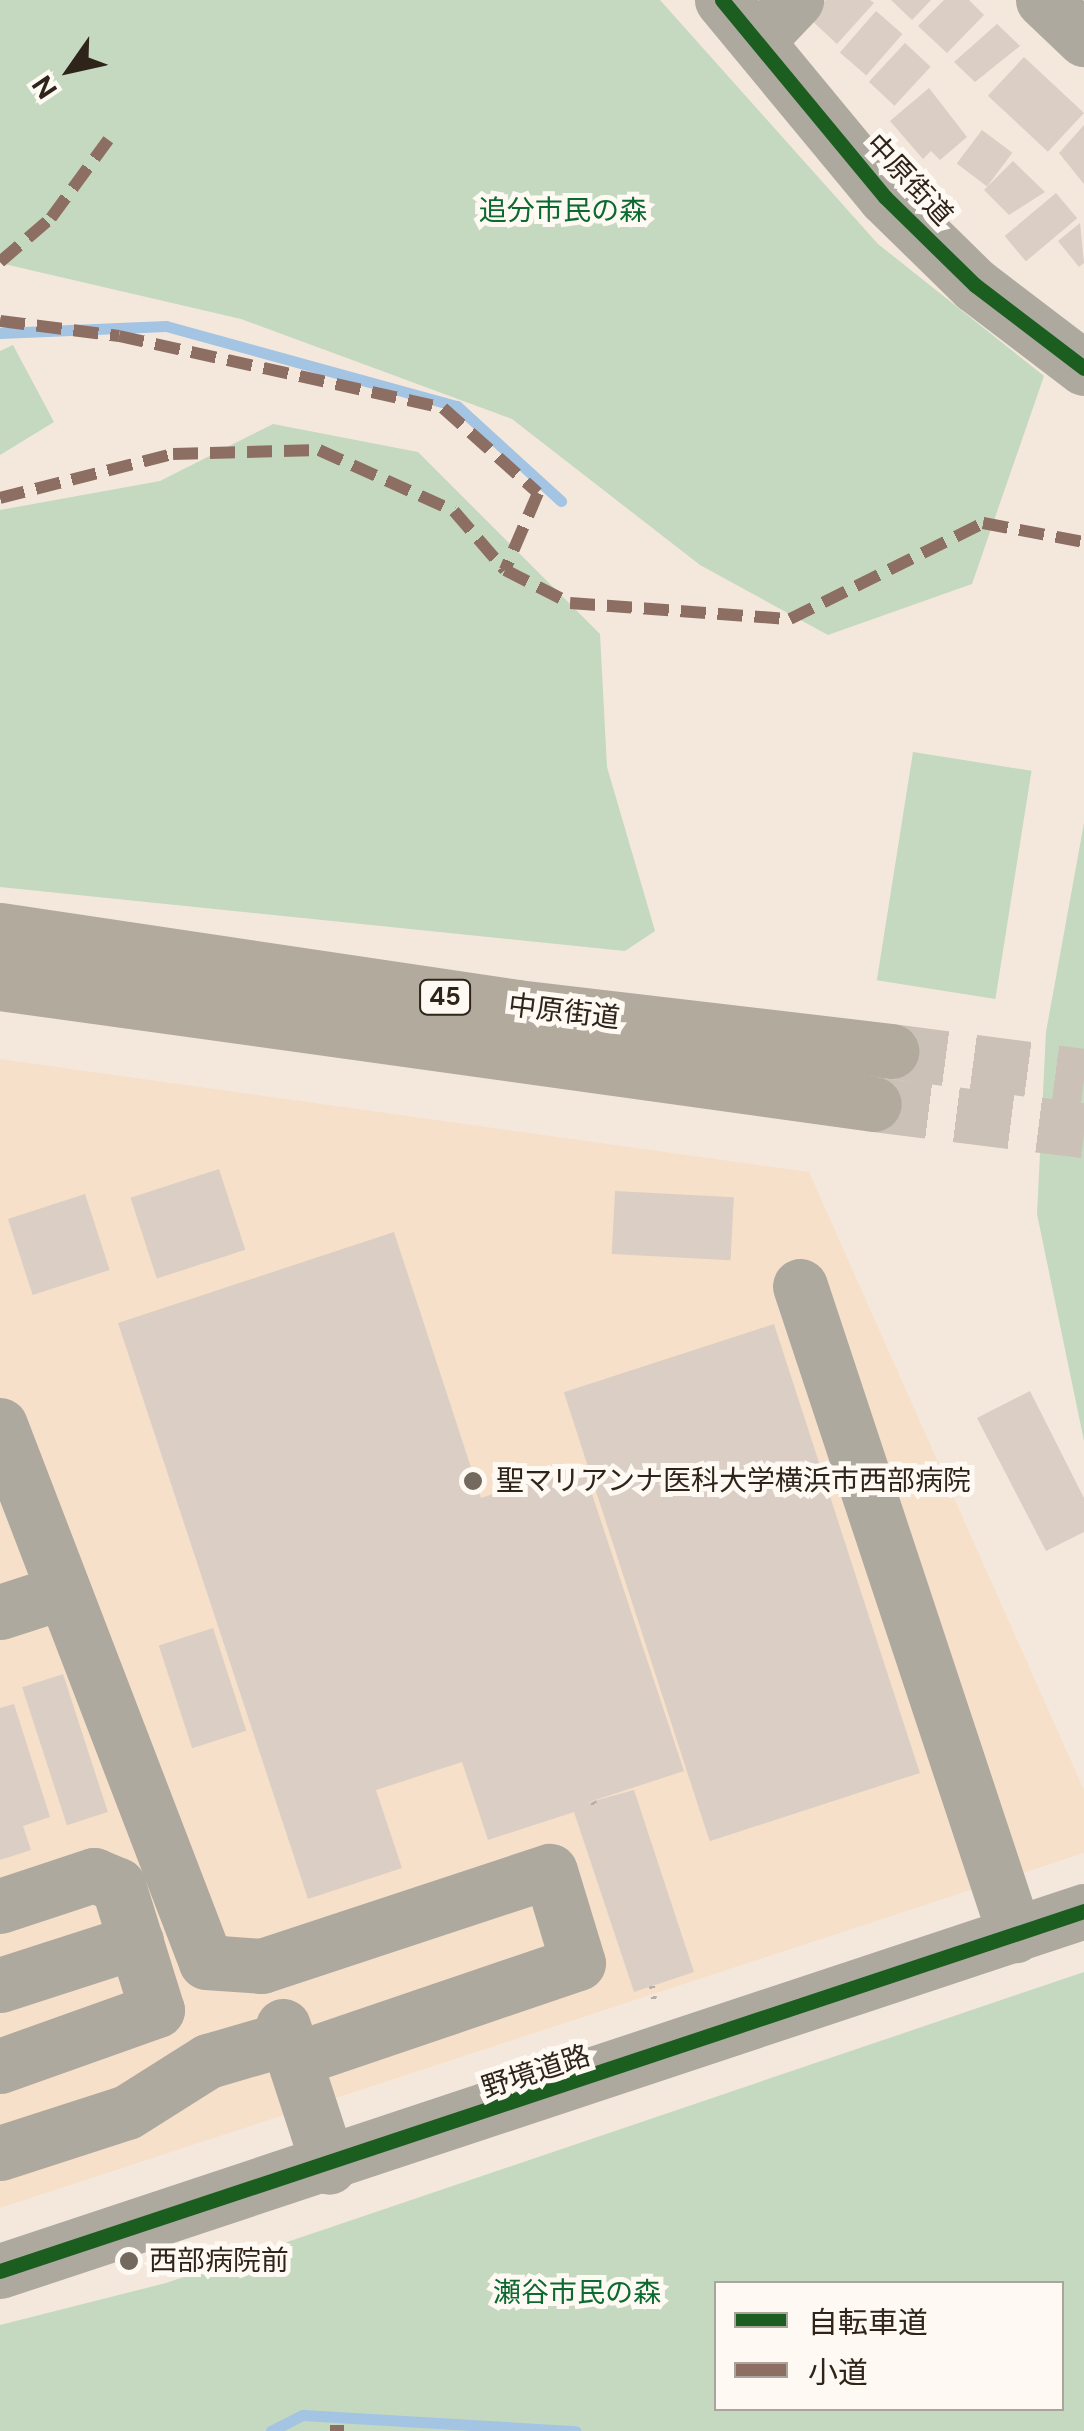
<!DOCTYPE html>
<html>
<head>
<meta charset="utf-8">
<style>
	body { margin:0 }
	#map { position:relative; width:1084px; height:2431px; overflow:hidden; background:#f4e8dd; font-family:"DM Sans","Noto Sans JP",sans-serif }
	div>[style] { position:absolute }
	.built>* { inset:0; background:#f7e0c9 }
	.green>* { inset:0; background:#c4d9bf; transform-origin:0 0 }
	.stream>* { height:11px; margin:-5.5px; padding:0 5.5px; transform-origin:5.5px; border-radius:5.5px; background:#a3c4e3 }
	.building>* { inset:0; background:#dacec5; transform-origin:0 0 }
	.major-tunnel>* { height:55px; margin-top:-27.5px; transform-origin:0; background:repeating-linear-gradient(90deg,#ccc1b6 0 55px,transparent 0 83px) }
	.path>* { height:6px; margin-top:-3px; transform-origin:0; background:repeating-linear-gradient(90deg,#b6afa6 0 2.5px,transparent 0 10.5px) }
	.minor>* { height:55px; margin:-27.5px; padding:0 27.5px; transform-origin:27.5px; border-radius:27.5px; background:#aea99f }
	.major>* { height:55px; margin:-27.5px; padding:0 27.5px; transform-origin:27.5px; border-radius:27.5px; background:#b2ab9d }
	.quiet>* { height:12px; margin-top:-6px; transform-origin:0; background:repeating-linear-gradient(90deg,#8d6e63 0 25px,transparent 0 37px) }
	.cycleway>* { height:15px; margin:-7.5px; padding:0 7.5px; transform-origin:7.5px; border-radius:7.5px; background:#1b5e20 }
	.dots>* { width:28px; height:28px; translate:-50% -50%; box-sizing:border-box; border:5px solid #fef9f3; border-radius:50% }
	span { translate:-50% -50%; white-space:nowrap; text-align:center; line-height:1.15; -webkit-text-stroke:10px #fef9f3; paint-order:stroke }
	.shield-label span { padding:2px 8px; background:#fef9f3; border:2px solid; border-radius:8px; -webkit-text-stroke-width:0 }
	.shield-label { font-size:25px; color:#2e241a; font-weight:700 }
	.street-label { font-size:28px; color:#2e241a }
	.park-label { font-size:28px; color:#0c6a31 }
	.poi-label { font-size:28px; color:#2e241a }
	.left { translate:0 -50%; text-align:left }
	.legend { position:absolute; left:714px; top:2281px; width:350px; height:130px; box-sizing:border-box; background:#fef9f3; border:2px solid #aba49c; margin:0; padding:12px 18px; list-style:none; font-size:30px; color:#2e241a }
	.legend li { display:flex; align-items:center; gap:20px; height:50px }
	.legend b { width:50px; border:2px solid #aba49c }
	.north { position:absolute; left:20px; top:20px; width:100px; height:100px; -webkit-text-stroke:8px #fef9f3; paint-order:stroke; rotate:236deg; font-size:28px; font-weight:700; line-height:40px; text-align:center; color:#2e241a }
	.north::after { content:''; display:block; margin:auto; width:35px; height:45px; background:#2e241a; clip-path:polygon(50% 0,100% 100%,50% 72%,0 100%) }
</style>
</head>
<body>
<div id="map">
	<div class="built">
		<div style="clip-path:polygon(0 1059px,809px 1172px,1084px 1790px,1084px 1853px,0 2208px)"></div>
	</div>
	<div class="green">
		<div style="clip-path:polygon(0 0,660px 0,878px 244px,1044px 376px,972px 584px,828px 635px,700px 565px,512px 419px,241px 319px,0 263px)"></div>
		<div style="clip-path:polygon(13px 345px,54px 422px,0 455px,0 351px)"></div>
		<div style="clip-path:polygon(273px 424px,418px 452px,600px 634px,607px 767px,655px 931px,625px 951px,0 887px,0 510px,160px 481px)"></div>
		<div style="left:913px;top:752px;width:120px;height:231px;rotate:9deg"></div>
		<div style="clip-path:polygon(1084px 823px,1084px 1441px,1037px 1214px,1046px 1032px)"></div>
		<div style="clip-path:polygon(evenodd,1084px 1972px,1084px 2431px,0 2431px,0 2325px,166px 2283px,1084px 1972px,716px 2284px,1062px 2284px,1062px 2408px,716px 2408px,716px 2284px)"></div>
	</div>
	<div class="stream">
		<div style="left:0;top:333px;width:166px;rotate:-2.4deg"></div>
		<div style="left:166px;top:326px;width:302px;rotate:15.4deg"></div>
		<div style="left:457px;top:406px;width:141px;rotate:42.4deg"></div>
		<div style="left:271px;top:2431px;width:36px;rotate:-27deg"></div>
		<div style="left:303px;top:2415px;width:273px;rotate:3.4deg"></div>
	</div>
	<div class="building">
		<div style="clip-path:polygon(826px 0,870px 0,874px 3px,837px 44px,809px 18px)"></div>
		<div style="clip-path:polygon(891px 0,931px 0,912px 20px)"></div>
		<div style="clip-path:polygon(944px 0,969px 0,984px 15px,947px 53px,918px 26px)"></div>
		<div style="left:876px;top:11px;width:35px;height:55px;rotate:41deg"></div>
		<div style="clip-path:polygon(997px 24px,1020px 46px,975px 82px,954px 62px)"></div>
		<div style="left:905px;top:43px;width:35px;height:53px;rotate:43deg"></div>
		<div style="left:1024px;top:57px;width:82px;height:53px;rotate:43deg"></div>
		<div style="clip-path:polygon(929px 88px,967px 137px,940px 160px,931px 151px,923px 159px,890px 121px)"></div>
		<div style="clip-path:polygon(1084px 125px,1084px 184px,1059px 153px)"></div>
		<div style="left:982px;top:130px;width:38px;height:42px;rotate:37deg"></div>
		<div style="clip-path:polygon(1013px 161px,1045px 192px,1009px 215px,984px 190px)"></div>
		<div style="left:1056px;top:193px;width:33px;height:67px;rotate:50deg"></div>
		<div style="clip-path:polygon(1080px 223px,1084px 263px,1079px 267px,1058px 241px)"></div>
		<div style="left:219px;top:1169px;width:85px;height:93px;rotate:72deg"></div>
		<div style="left:615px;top:1191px;width:119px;height:63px;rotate:3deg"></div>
		<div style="left:85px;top:1194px;width:80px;height:81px;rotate:72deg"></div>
		<div style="clip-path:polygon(394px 1232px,481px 1498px,582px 1464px,684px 1771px,583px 1804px,634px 1790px,694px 1972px,634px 1992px,574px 1812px,488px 1840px,462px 1762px,376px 1790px,402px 1868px,308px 1899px,118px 1323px)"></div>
		<div style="left:774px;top:1324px;width:472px;height:221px;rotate:72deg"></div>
		<div style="clip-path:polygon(1030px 1391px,1084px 1498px,1084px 1532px,1046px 1551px,977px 1418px)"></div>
		<div style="left:213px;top:1628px;width:108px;height:57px;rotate:72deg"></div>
		<div style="left:63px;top:1674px;width:145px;height:43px;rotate:72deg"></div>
		<div style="clip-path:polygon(14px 1704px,50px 1817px,23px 1826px,31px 1850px,0 1860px,0 1708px)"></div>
	</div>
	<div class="major-tunnel">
		<div style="left:891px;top:1051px;width:195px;rotate:7.4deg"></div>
		<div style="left:874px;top:1104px;width:212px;rotate:7.1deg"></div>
	</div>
	<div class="path">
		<div style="left:593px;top:1802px;width:4px;rotate:56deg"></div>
		<div style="left:652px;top:1986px;width:20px;rotate:81deg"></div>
	</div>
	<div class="minor">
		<div style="left:722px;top:0;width:256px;rotate:50.4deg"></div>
		<div style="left:885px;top:197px;width:126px;rotate:44.4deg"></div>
		<div style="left:975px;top:285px;width:137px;rotate:37.3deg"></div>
		<div style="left:1043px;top:0;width:57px;rotate:43.6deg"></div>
		<div style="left:757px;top:41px;width:57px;rotate:-46.4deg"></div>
		<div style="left:800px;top:1286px;width:684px;rotate:71.67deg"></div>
		<div style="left:0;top:1425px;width:575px;rotate:69.01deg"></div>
		<div style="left:206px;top:1962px;width:56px;rotate:4.1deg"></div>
		<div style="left:262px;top:1966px;width:303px;rotate:-18.3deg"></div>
		<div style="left:550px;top:1871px;width:96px;rotate:73.1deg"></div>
		<div style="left:578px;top:1963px;width:298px;rotate:161.2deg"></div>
		<div style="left:0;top:1612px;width:65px;rotate:-17.9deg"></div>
		<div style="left:0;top:1906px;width:99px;rotate:-18.3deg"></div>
		<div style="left:94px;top:1875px;width:26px;rotate:23deg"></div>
		<div style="left:118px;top:1885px;width:131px;rotate:72.7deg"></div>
		<div style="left:157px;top:2010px;width:167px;rotate:160.4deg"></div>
		<div style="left:0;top:1985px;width:143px;rotate:-17.9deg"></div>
		<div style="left:283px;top:2026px;width:148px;rotate:71.9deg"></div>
		<div style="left:0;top:2153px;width:133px;rotate:-17.9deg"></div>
		<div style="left:127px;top:2112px;width:96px;rotate:-32.2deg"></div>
		<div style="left:208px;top:2061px;width:82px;rotate:-16.2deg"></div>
		<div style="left:0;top:2271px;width:1142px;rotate:-18.37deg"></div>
	</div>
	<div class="major">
		<div style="left:0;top:930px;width:523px;rotate:8.47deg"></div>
		<div style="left:517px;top:1007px;width:377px;rotate:6.7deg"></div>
		<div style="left:0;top:983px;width:882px;rotate:7.88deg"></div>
	</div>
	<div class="quiet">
		<div style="left:0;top:262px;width:67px;rotate:-40.8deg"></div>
		<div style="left:51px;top:218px;width:97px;rotate:-53.8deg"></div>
		<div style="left:0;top:321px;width:120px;rotate:7.2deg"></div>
		<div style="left:119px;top:336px;width:332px;rotate:12.5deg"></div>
		<div style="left:443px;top:408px;width:127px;rotate:41.8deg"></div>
		<div style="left:538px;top:493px;width:84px;rotate:113.2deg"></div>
		<div style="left:0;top:498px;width:179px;rotate:-14.3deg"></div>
		<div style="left:173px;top:454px;width:146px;rotate:-1.6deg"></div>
		<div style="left:319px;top:450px;width:148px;rotate:24.3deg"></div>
		<div style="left:454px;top:511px;width:78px;rotate:49.2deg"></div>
		<div style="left:505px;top:570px;width:73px;rotate:26.9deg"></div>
		<div style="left:570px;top:603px;width:221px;rotate:4.2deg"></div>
		<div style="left:790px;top:619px;width:216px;rotate:-26.4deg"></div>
		<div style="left:983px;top:523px;width:103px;rotate:10.7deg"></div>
		<div style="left:330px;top:2431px;width:14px"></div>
	</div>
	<div class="cycleway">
		<div style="left:722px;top:0;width:256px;rotate:50.4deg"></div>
		<div style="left:885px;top:197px;width:126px;rotate:44.4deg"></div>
		<div style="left:975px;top:285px;width:137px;rotate:37.3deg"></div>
		<div style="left:0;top:2271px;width:1142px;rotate:-18.37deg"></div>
	</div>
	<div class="dots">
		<div style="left:473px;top:1481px;background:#73695e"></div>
		<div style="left:129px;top:2261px;background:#73695e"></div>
	</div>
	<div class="shield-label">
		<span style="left:445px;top:997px">45</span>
	</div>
	<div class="street-label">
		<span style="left:909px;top:180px;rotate:47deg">中原街道</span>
		<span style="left:564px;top:1012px;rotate:7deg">中原街道</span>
		<span style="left:536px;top:2072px;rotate:-18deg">野境道路</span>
	</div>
	<div class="park-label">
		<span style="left:563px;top:211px">追分市民の森</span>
		<span style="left:577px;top:2293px">瀬谷市民の森</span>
	</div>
	<div class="poi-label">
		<span class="left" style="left:496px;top:1481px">聖マリアンナ医科大学横浜市西部病院</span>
		<span class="left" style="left:149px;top:2261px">西部病院前</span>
	</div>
	<ul class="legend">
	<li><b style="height:12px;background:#1b5e20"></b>自転車道</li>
	<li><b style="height:12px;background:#8d6e63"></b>小道</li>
	</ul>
	<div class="north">N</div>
</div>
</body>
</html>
